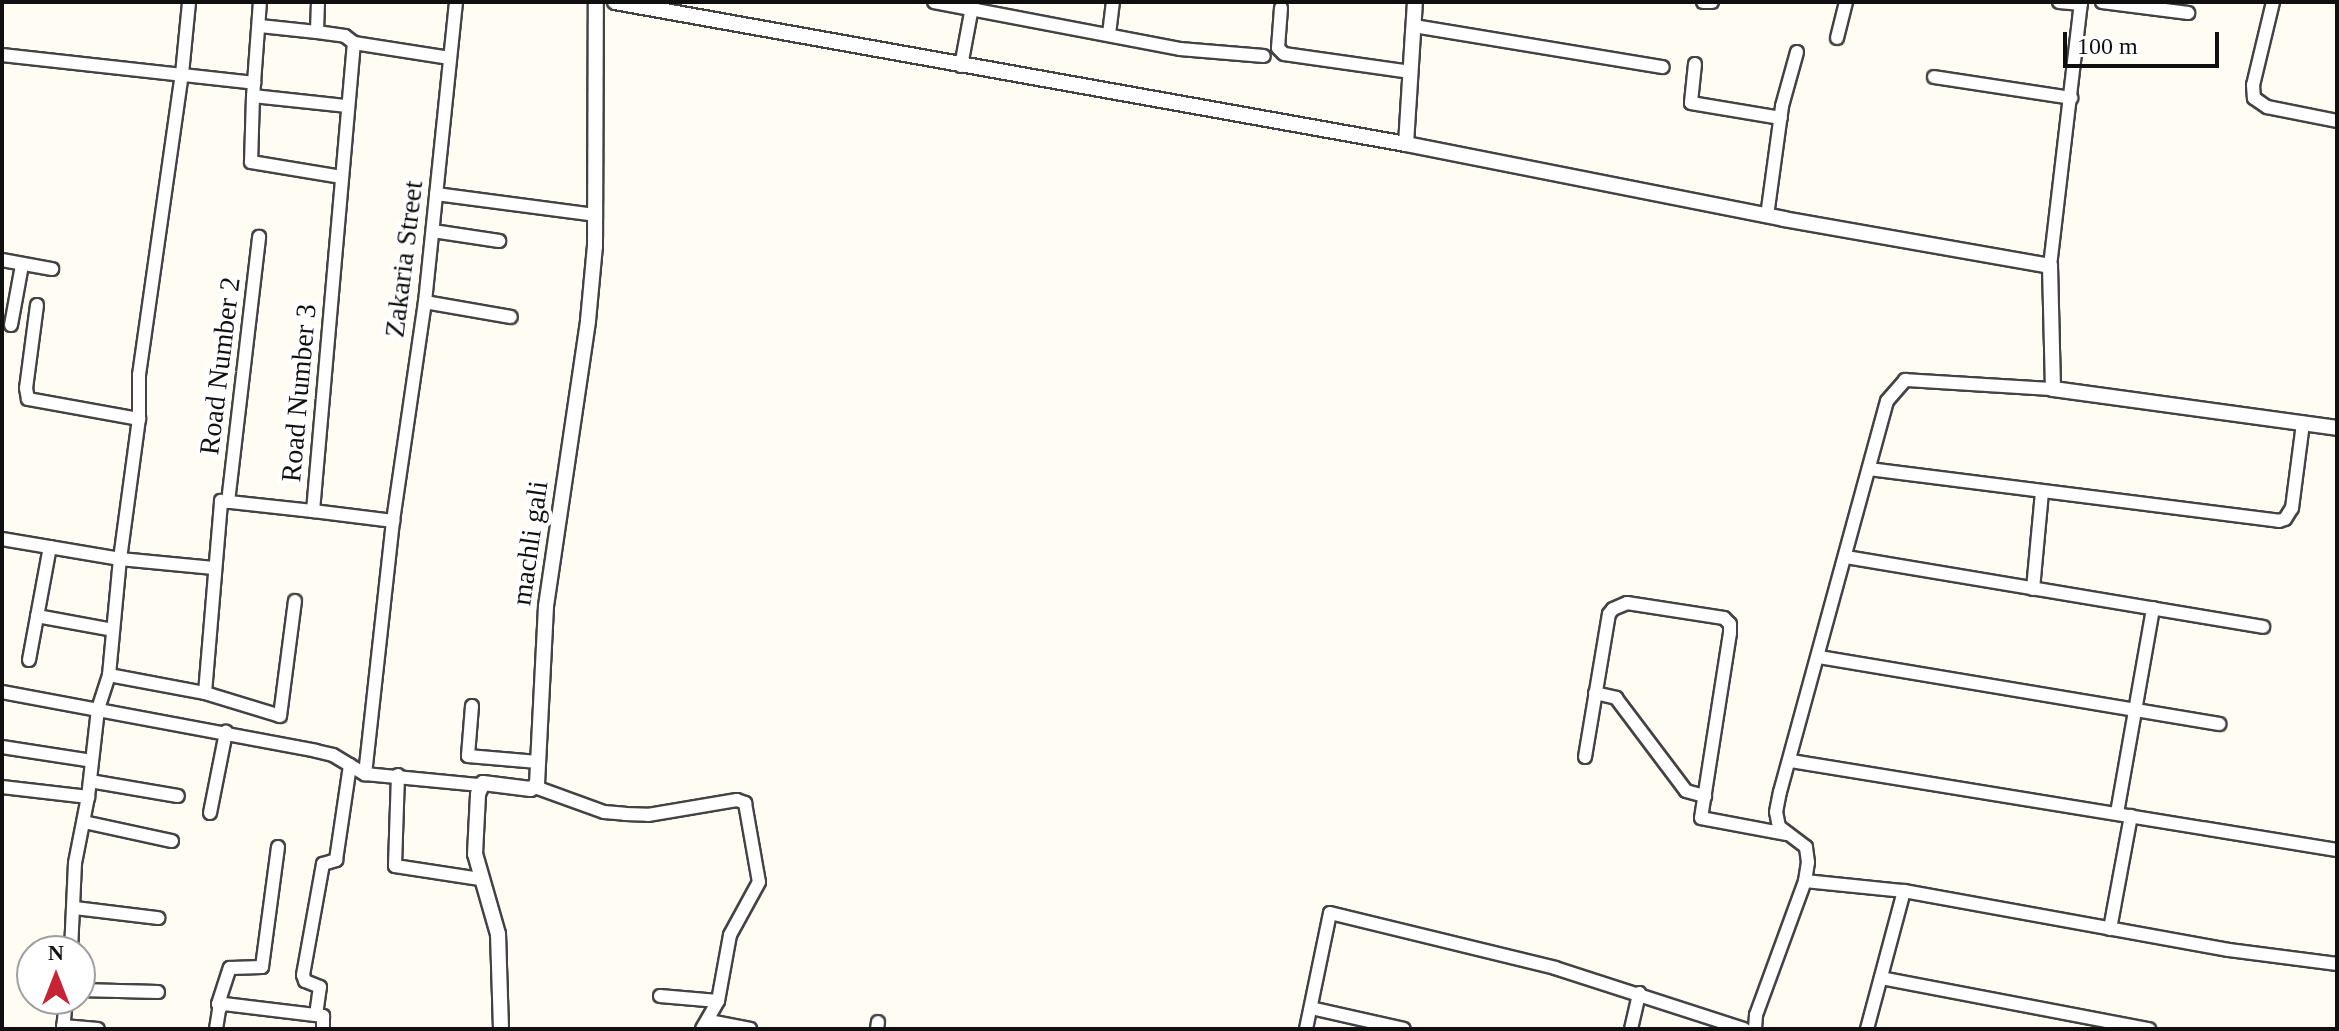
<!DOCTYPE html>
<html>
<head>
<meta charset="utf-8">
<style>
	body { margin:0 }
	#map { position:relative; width:2339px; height:1031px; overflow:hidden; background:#fffcf4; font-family:"Times New Roman",serif }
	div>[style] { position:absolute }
	.roads { filter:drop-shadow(2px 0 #434343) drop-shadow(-2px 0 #434343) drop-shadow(0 2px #434343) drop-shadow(0 -2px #434343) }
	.minor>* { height:12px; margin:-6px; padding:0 6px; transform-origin:6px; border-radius:6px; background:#fff }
	.tertiary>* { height:14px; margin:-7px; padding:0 7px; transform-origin:7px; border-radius:7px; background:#fff }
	span { translate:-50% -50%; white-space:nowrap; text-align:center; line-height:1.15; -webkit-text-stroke:8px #fff; paint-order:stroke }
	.street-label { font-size:28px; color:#101010 }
	.frame { position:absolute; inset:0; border:4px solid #101010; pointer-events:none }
	.north { position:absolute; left:16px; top:935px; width:80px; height:80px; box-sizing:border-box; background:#fff; border:2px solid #9f9f9f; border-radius:50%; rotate:0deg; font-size:22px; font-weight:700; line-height:32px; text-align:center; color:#101010 }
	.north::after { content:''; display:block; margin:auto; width:28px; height:36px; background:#c62334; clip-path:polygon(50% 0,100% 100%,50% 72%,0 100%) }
	.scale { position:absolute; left:2063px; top:32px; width:156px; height:36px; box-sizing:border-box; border:4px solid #101010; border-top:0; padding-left:10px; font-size:24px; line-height:28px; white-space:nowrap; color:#101010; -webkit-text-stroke:6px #fff; paint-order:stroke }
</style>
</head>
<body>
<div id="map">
	<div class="roads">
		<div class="minor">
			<div style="left:318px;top:2px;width:30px;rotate:92deg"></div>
			<div style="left:317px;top:32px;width:28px;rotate:8deg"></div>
			<div style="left:345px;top:36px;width:11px;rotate:38deg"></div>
			<div style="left:354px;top:43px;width:97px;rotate:8.9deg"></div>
			<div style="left:934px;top:2px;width:250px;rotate:10.8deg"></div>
			<div style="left:1180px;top:49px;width:84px;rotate:4.8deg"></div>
			<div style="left:1703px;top:2px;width:9px"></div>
			<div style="left:2059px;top:2px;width:22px;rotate:5deg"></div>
			<div style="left:2102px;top:2px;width:87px;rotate:7.3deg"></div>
			<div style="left:2273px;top:2px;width:85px;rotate:103.5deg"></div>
			<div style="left:2253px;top:85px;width:13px;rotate:86deg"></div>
			<div style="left:2254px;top:98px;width:16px;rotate:35deg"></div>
			<div style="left:2267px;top:107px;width:71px;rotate:11.3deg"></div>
			<div style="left:1281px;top:8px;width:40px;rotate:94.3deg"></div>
			<div style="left:1278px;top:48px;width:8px;rotate:45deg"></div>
			<div style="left:1284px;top:54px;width:128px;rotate:8.1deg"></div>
			<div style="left:260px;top:26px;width:57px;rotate:6deg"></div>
			<div style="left:1414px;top:26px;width:252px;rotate:9.4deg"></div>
			<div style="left:1109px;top:34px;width:32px;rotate:-83deg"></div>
			<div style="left:1837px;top:38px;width:37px;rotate:-76deg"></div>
			<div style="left:2px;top:55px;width:254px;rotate:6.3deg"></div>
			<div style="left:254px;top:83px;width:13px;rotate:94deg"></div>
			<div style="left:253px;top:96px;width:95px;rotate:6.1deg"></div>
			<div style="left:1695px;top:64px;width:39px;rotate:96deg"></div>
			<div style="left:1691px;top:103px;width:91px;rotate:9.5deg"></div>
			<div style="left:961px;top:66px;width:65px;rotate:-79.4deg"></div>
			<div style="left:1934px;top:77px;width:139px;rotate:8.7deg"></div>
			<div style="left:254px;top:83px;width:81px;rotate:-85.8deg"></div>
			<div style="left:253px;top:96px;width:66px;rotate:91.7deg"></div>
			<div style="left:251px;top:162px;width:92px;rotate:9.4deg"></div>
			<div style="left:436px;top:194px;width:160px;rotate:7.5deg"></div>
			<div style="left:1767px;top:216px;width:111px;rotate:-82.2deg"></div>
			<div style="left:1782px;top:106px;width:56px;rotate:-74.5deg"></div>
			<div style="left:433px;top:231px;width:67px;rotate:8.6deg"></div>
			<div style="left:2px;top:260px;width:51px;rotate:10.2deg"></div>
			<div style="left:2050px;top:266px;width:266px;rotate:-83.3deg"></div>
			<div style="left:425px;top:302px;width:87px;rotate:9.9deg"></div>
			<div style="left:37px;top:305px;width:84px;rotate:97.5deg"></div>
			<div style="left:26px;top:388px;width:11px;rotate:80deg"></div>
			<div style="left:28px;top:399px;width:113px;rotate:10.2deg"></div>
			<div style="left:11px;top:325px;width:61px;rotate:-79.6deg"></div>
			<div style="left:1869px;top:469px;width:413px;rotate:7.2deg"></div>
			<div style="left:2279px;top:521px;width:6px;rotate:-18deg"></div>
			<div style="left:2285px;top:519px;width:13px;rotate:-58deg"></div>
			<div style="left:2292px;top:508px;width:86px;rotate:-82.6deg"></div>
			<div style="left:228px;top:502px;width:267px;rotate:-83.3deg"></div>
			<div style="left:313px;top:511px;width:81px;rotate:7.1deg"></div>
			<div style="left:393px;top:521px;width:255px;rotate:96.3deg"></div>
			<div style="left:393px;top:521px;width:221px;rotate:-81.7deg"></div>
			<div style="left:425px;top:302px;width:302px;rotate:-84.1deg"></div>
			<div style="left:2px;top:539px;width:120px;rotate:9.6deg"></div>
			<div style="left:120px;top:559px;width:94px;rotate:5.5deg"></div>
			<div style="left:1846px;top:557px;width:423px;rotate:9.5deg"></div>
			<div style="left:2033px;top:589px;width:97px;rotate:-84.7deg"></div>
			<div style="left:37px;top:616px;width:77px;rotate:10.4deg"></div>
			<div style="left:1819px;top:657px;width:406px;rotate:9.5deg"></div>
			<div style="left:29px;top:660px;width:115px;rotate:-79.5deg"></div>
			<div style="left:109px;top:675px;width:98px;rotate:10.6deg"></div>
			<div style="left:205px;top:693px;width:78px;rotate:17deg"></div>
			<div style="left:280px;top:716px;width:116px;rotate:-82.6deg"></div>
			<div style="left:2px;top:692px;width:319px;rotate:10.6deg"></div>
			<div style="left:316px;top:751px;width:17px;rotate:13deg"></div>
			<div style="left:333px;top:755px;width:37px;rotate:31deg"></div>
			<div style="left:365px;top:774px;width:116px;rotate:5.5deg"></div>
			<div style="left:205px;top:693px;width:193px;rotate:-85.2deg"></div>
			<div style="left:221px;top:501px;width:93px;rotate:6.2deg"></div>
			<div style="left:313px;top:511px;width:470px;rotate:-85deg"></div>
			<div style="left:1595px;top:693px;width:22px;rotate:13deg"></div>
			<div style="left:1616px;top:698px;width:116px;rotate:53deg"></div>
			<div style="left:1686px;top:791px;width:20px;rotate:15deg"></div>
			<div style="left:472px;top:706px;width:50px;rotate:94.6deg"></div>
			<div style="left:468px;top:756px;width:70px;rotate:4.9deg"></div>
			<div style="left:2px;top:747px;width:91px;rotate:8.8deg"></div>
			<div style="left:1585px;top:757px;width:145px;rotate:-80.5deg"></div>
			<div style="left:1609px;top:614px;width:6px;rotate:-51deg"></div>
			<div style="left:1613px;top:609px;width:15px;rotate:-23deg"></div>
			<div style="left:1627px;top:603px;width:98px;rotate:8.8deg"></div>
			<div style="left:1724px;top:618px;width:8px;rotate:45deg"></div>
			<div style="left:1730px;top:624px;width:9px;rotate:90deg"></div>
			<div style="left:1730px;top:633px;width:187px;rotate:98.9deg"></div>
			<div style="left:1701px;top:818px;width:86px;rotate:10.7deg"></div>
			<div style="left:1791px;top:761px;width:553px;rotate:9.26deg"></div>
			<div style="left:398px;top:775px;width:91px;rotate:91.9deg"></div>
			<div style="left:395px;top:866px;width:86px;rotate:8.7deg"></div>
			<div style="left:90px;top:781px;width:89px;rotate:9.7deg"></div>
			<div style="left:2px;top:787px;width:87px;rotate:6.6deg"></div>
			<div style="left:535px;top:787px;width:73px;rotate:19.9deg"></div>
			<div style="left:604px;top:812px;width:21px;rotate:5deg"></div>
			<div style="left:625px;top:814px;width:23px;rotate:2deg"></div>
			<div style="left:648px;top:815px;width:90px;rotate:-9.6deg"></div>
			<div style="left:737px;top:800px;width:9px;rotate:21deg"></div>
			<div style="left:745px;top:803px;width:80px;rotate:80deg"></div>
			<div style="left:759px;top:882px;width:60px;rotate:118.7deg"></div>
			<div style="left:730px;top:935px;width:67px;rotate:100.3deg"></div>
			<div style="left:718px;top:1001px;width:32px;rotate:120deg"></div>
			<div style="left:210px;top:813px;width:83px;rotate:-78.8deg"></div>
			<div style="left:2117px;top:813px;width:208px;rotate:-80deg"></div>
			<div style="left:84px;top:822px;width:90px;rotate:12.2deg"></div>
			<div style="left:1805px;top:881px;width:100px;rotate:5.8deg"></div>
			<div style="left:1904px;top:891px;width:330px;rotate:10.3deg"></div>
			<div style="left:2229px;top:950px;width:109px;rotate:7.4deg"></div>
			<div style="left:75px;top:908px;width:84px;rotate:6.9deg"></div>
			<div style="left:2110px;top:929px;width:115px;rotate:-79.5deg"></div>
			<div style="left:71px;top:951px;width:88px;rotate:-87.4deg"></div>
			<div style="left:75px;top:863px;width:67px;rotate:-78.9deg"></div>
			<div style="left:88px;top:797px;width:89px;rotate:-83.5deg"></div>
			<div style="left:98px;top:709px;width:36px;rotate:-72deg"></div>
			<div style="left:109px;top:675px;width:117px;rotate:-84.6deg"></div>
			<div style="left:120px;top:559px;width:141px;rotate:-82.3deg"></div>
			<div style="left:139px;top:419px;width:44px;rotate:-90deg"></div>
			<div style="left:139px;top:375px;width:304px;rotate:-81.9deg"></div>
			<div style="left:182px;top:74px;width:72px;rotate:-84.4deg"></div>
			<div style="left:1881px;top:978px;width:273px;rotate:10.8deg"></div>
			<div style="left:80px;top:990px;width:78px;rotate:1.5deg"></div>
			<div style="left:660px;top:996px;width:58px;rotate:4.9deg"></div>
			<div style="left:224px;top:1004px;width:6px;rotate:180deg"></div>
			<div style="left:218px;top:1004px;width:38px;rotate:-72deg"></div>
			<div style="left:230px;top:968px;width:32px;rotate:-2deg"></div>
			<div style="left:262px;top:967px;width:121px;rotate:-82.4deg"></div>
			<div style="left:1311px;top:1008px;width:95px;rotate:12.7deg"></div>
			<div style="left:316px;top:1015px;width:28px;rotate:-82deg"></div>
			<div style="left:320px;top:987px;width:16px;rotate:-158deg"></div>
			<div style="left:305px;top:981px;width:6px;rotate:-108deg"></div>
			<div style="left:303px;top:975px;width:113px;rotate:-79.8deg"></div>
			<div style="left:323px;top:864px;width:14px;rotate:-17deg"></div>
			<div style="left:336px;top:860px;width:96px;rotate:-81.6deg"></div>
			<div style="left:709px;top:1021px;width:42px;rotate:11deg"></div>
			<div style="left:63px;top:1026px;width:35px;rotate:5deg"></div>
			<div style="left:63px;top:1029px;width:30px;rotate:-84deg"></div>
			<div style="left:216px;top:1029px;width:20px;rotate:-81deg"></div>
			<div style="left:219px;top:1009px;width:7px;rotate:-45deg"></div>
			<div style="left:224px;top:1004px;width:100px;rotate:6.9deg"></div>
			<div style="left:323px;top:1016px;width:13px;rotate:90deg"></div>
			<div style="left:877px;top:1029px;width:7px;rotate:-82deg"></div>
			<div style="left:1306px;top:1029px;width:118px;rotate:-78.3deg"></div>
			<div style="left:1330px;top:913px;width:232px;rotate:13.7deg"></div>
			<div style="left:1555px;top:968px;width:199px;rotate:17.9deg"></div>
			<div style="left:1631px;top:1029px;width:37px;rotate:-77deg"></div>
			<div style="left:1755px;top:1029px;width:14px;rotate:-86deg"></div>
			<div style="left:1756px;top:1015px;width:143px;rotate:-69.9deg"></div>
			<div style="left:1805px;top:881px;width:19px;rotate:-81deg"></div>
			<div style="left:1808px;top:862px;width:15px;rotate:-98deg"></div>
			<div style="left:1806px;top:847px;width:34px;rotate:-143deg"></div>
			<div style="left:1779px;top:827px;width:15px;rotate:-101deg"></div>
			<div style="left:1776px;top:812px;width:20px;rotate:-79deg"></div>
			<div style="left:1780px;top:792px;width:405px;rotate:-74.7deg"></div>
			<div style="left:1887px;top:401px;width:28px;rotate:-49deg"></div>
			<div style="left:1905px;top:380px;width:148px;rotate:3.5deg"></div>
			<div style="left:1867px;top:1029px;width:143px;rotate:-75deg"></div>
		</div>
		<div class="tertiary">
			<div style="left:615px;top:2px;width:804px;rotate:10.18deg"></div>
			<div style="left:1406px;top:144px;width:385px;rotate:11.2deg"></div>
			<div style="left:1784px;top:219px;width:270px;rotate:10deg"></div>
			<div style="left:2050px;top:266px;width:123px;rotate:88.6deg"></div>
			<div style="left:2053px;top:389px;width:287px;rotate:7.8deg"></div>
			<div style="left:1406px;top:144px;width:142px;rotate:-86.4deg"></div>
			<div style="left:501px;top:1029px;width:95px;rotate:-91.8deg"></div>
			<div style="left:498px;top:934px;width:83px;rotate:-106deg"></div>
			<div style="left:475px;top:854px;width:60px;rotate:-87.1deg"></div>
			<div style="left:478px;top:794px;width:12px;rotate:-66deg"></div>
			<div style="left:483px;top:783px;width:48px;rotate:7.1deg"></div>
			<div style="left:531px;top:789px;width:8px;rotate:-40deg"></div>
			<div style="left:537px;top:784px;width:178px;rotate:-87.1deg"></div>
			<div style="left:546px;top:606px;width:288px;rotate:-81.6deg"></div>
			<div style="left:588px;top:321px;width:75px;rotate:-84.7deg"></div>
			<div style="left:595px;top:246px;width:244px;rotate:-89.8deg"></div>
		</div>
	</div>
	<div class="street-label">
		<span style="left:404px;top:259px;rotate:-83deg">Zakaria Street</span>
		<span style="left:220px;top:366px;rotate:-83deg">Road Number 2</span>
		<span style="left:299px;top:393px;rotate:-85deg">Road Number 3</span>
		<span style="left:530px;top:543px;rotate:-82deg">machli gali</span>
	</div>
	<div class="frame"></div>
	<div class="north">N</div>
	<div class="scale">100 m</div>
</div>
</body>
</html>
